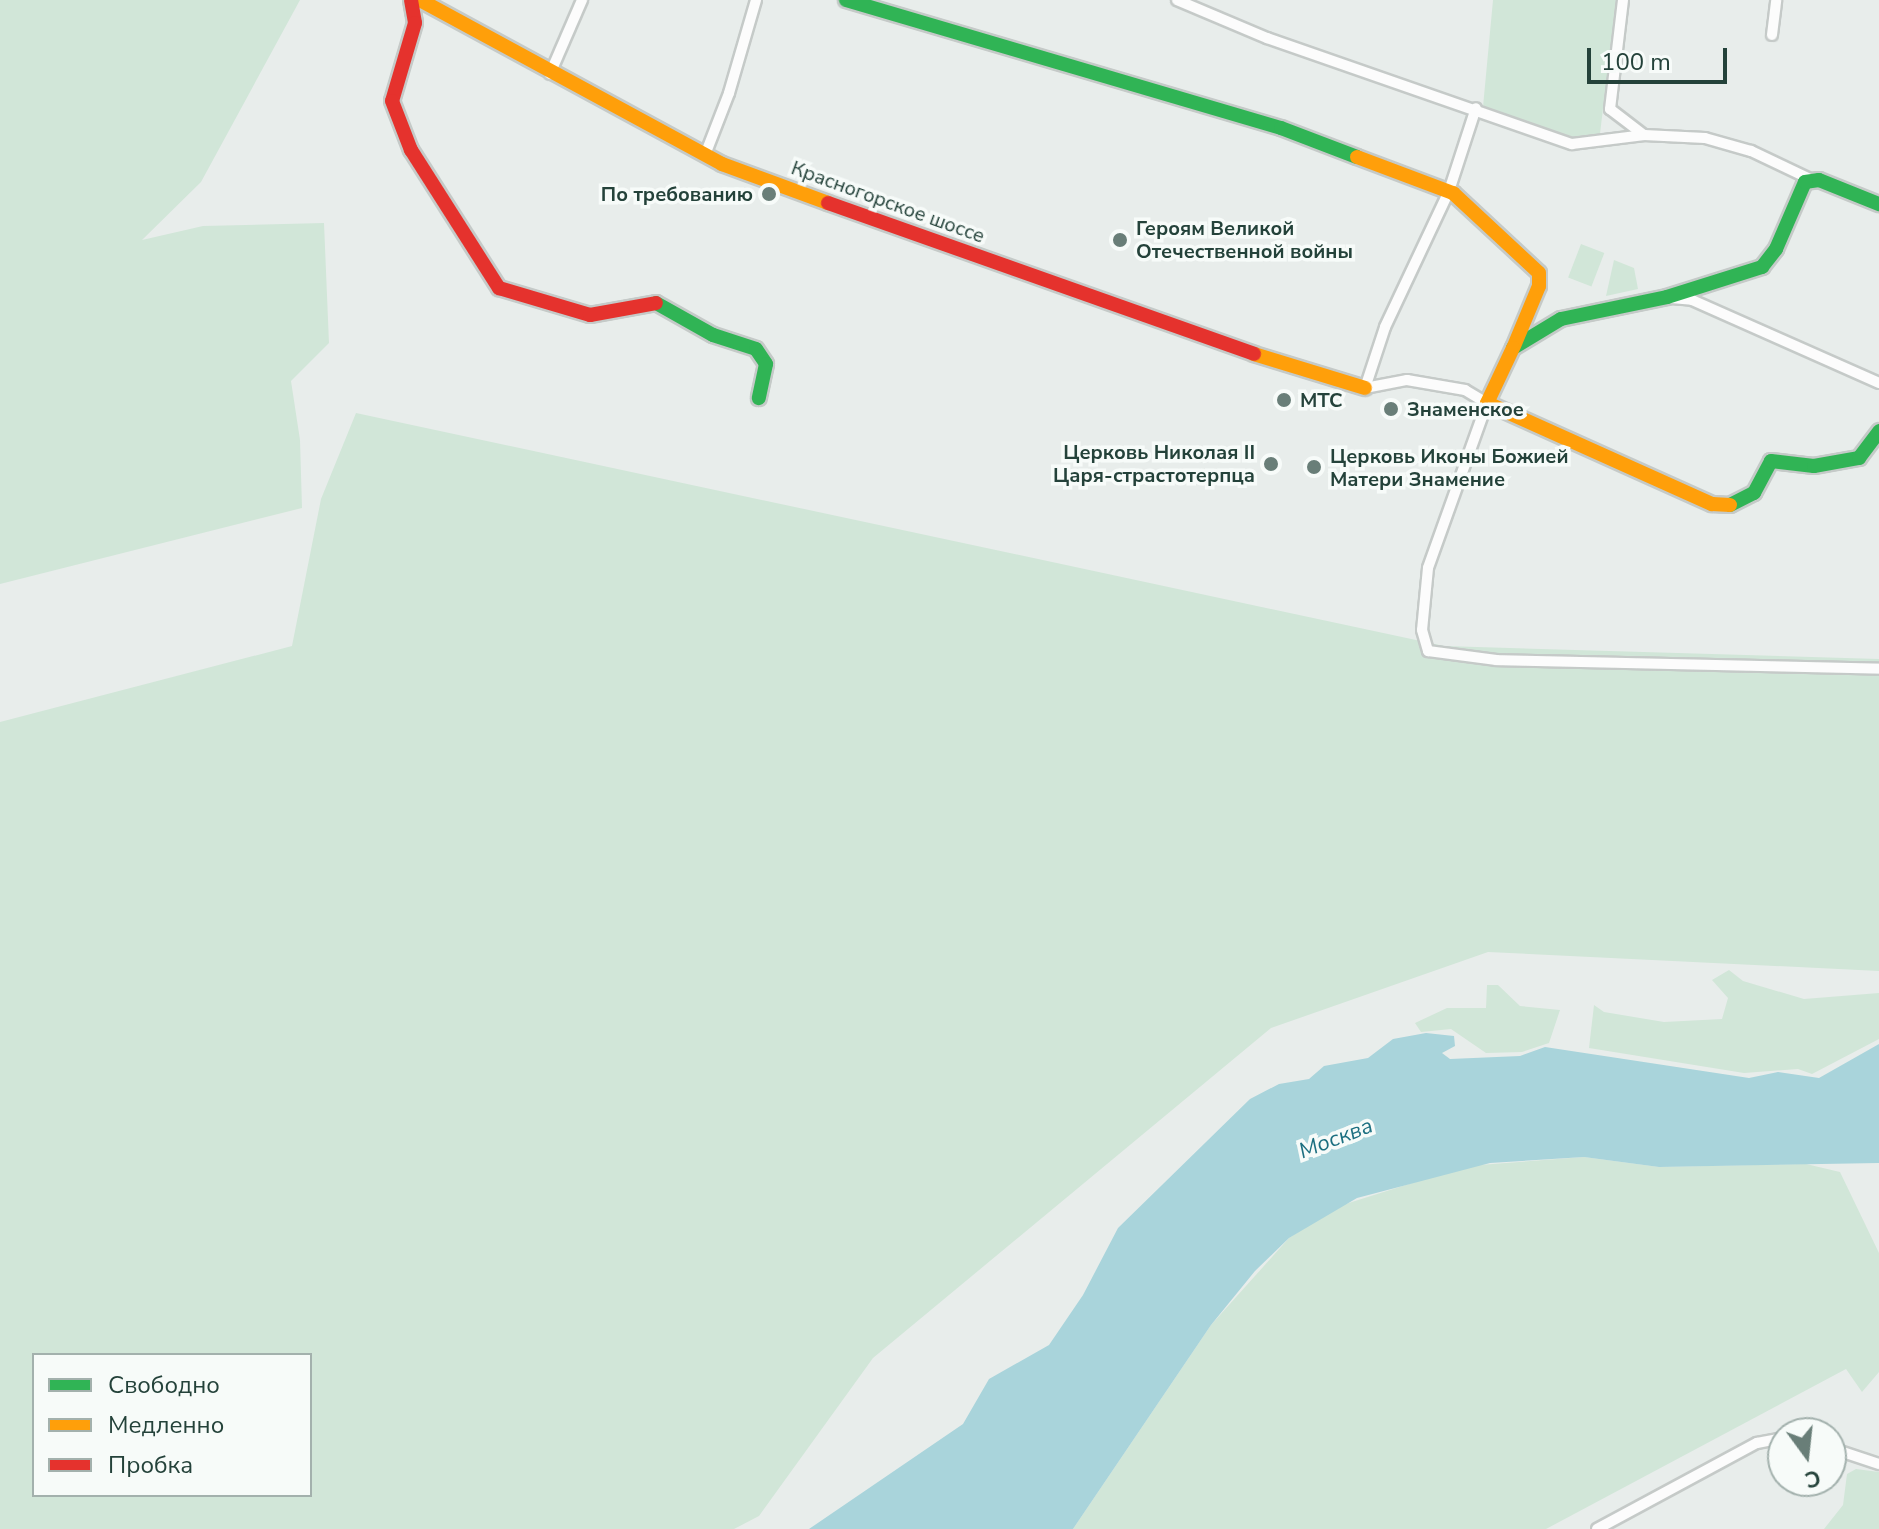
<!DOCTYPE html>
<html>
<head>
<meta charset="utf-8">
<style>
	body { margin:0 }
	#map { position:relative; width:1879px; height:1529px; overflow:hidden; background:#e8edeb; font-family:"Nunito Sans",sans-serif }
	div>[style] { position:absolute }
	.green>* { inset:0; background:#d1e6d8; transform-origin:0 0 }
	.water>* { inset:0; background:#a9d4db }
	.roads { filter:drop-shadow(2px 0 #c5cac8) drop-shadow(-2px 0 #c5cac8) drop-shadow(0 2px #c5cac8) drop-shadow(0 -2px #c5cac8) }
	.street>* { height:10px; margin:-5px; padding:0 5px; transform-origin:5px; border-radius:5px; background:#fcfcfc }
	.fast>* { height:14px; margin:-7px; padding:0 7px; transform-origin:7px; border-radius:7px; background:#30b455 }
	.slow>* { height:14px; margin:-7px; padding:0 7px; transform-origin:7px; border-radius:7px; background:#ff9f0a }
	.jam>* { height:14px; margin:-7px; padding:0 7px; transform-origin:7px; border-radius:7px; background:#e5322d }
	.dots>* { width:22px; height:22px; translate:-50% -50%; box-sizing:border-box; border:4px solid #f7fbf9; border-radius:50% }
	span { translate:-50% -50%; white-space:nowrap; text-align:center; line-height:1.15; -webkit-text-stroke:7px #f7fbf9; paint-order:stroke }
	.poi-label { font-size:20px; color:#24423a; font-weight:700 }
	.right { translate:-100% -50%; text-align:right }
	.left { translate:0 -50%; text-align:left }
	.street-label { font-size:20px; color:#24423a }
	.water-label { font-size:22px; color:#1c6f80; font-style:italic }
	.legend { position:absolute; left:32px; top:1353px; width:280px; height:144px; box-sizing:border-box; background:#f7fbf9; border:2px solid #a3b1ad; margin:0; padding:10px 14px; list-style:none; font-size:24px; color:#24423a }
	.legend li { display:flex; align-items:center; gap:16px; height:40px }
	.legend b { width:40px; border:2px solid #a3b1ad }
	.north { position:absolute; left:1767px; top:1417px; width:80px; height:80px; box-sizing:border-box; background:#f7fbf9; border:2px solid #a3b1ad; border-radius:50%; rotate:165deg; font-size:22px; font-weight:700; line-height:32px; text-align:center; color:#24423a }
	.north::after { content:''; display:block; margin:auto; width:28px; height:36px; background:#697e78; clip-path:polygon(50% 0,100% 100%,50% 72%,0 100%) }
	.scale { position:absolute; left:1587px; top:48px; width:140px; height:36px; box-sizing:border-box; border:4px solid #24423a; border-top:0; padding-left:10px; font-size:24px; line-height:28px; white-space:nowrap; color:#24423a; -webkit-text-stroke:6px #f7fbf9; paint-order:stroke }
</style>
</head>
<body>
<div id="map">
	<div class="green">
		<div style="clip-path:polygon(0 0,300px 0,201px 182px,142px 240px,203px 226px,324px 223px,329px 343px,291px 381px,300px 440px,302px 508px,0 584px)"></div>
		<div style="clip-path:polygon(1493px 0,1616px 0,1599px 142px,1563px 137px,1483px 107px)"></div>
		<div style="left:1581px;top:244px;width:25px;height:36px;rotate:21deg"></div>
		<div style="clip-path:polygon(1614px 260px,1634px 268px,1638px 289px,1606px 296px)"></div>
		<div style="clip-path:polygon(evenodd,356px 413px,1444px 646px,1879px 659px,1879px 971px,1488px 952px,1271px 1028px,873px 1358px,759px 1516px,734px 1529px,0 1529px,0 722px,292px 646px,321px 499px,356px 413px,34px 1355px,310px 1355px,310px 1495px,34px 1495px,34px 1355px)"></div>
		<div style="clip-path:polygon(1729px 970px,1743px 981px,1804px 999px,1879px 993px,1879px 1039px,1812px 1074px,1798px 1069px,1744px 1073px,1589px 1048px,1594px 1005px,1604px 1012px,1664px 1022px,1722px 1019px,1728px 998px,1712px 980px)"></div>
		<div style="clip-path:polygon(1487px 985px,1498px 985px,1520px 1006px,1560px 1010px,1549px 1043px,1522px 1052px,1486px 1053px,1451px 1029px,1421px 1032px,1415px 1023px,1447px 1008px,1486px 1008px)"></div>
		<div style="clip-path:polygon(1584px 1157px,1659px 1167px,1806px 1164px,1840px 1172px,1879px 1253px,1879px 1372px,1862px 1392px,1846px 1369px,1546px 1529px,1073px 1529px,1211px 1325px,1289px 1238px,1336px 1207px,1466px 1166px)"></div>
		<div style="clip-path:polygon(1856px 1469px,1879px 1472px,1879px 1529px,1824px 1529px,1843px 1505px,1847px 1474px)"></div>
	</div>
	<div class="water">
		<div style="clip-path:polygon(1426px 1033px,1454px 1036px,1455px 1046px,1442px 1053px,1450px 1059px,1520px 1056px,1545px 1047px,1749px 1078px,1778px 1072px,1819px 1078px,1879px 1044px,1879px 1163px,1659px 1167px,1584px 1157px,1490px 1163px,1357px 1198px,1289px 1238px,1255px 1271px,1211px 1325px,1073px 1529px,809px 1529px,963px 1424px,989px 1379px,1049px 1345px,1083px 1295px,1118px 1228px,1250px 1099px,1279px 1084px,1309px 1079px,1324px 1066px,1368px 1058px,1393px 1039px)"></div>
	</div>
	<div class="roads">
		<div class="street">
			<div style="left:1177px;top:0;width:98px;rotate:22.9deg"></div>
			<div style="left:1267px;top:38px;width:323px;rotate:19.2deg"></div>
			<div style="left:1572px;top:144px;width:73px;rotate:-7.1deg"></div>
			<div style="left:1644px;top:135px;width:61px;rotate:2.8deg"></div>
			<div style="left:1705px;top:138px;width:48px;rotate:15.8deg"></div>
			<div style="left:1751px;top:151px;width:65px;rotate:25.4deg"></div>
			<div style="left:1623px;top:0;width:110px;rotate:96.8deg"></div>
			<div style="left:1610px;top:109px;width:43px;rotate:37.4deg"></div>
			<div style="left:1772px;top:35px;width:35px;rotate:-83deg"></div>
			<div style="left:550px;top:74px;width:81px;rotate:-66.6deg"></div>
			<div style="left:705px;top:155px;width:66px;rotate:-68.8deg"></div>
			<div style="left:729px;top:93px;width:97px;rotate:-73.8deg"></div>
			<div style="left:1671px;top:298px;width:21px;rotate:5deg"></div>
			<div style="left:1692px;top:300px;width:205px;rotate:23.9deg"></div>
			<div style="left:1365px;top:388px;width:43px;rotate:-10.8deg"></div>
			<div style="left:1407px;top:380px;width:59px;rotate:9.8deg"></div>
			<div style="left:1465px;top:390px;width:26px;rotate:31deg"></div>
			<div style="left:1487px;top:403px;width:175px;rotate:109.7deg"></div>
			<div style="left:1428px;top:568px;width:62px;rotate:95.5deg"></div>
			<div style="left:1422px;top:630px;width:22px;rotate:74deg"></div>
			<div style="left:1428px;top:651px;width:69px;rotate:7.5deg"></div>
			<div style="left:1496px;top:660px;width:383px;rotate:1.3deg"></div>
			<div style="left:1365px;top:388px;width:64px;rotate:-71.8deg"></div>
			<div style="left:1385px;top:327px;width:150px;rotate:-64.8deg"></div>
			<div style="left:1449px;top:191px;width:87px;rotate:-72deg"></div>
			<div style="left:1831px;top:1448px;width:51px;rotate:18.4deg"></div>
			<div style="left:1597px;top:1529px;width:182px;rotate:-28.3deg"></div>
			<div style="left:1757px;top:1443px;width:26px;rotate:-11deg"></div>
		</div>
		<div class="fast">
			<div style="left:846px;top:0;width:453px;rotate:16.4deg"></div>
			<div style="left:1281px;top:128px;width:81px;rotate:20.9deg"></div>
			<div style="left:656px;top:303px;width:65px;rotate:29.3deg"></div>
			<div style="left:713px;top:335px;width:45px;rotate:18deg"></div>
			<div style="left:756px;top:349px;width:18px;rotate:56deg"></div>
			<div style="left:766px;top:364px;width:35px;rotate:102deg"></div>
			<div style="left:1513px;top:348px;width:56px;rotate:-31.1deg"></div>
			<div style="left:1561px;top:319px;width:108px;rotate:-11.7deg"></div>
			<div style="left:1667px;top:297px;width:100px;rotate:-17.5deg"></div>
			<div style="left:1762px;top:267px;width:23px;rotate:-52deg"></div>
			<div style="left:1776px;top:249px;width:73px;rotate:-66.6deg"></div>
			<div style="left:1805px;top:182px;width:14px;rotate:-8deg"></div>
			<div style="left:1819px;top:180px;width:65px;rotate:21.8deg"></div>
			<div style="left:1730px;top:505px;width:27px;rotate:-27deg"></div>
			<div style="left:1754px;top:493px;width:36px;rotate:-62deg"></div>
			<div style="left:1771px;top:461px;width:43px;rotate:6.6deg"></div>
			<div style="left:1814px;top:466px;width:46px;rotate:-10.1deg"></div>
			<div style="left:1859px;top:458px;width:34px;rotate:-53deg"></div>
		</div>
		<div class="slow">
			<div style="left:420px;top:0;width:344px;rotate:28.5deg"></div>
			<div style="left:722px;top:164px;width:113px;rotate:20.2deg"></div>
			<div style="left:1357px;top:157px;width:103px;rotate:20.6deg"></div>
			<div style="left:1453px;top:193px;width:117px;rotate:42.9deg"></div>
			<div style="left:1539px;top:273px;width:13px;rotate:90deg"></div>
			<div style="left:1539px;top:286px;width:65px;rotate:112.6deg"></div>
			<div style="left:1513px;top:348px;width:61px;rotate:115.3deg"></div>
			<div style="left:1487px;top:403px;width:247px;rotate:24.2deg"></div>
			<div style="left:1712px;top:504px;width:18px;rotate:3deg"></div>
			<div style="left:1254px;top:354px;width:116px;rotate:17deg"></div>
		</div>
		<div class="jam">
			<div style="left:411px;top:0;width:23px;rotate:80deg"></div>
			<div style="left:415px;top:23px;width:81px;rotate:106.4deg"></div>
			<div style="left:392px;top:101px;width:53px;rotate:68.8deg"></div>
			<div style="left:411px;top:150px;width:164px;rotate:57.5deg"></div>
			<div style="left:499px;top:288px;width:95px;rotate:16.5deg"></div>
			<div style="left:590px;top:315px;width:67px;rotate:-10.3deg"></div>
			<div style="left:828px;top:203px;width:452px;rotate:19.5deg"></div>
		</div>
	</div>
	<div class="dots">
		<div style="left:769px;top:194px;background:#697e78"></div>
		<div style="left:1120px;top:240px;background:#697e78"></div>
		<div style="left:1284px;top:400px;background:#697e78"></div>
		<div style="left:1391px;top:409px;background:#697e78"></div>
		<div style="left:1271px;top:464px;background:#697e78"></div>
		<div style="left:1314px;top:467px;background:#697e78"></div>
	</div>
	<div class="poi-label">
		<span class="right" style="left:753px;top:194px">По требованию</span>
		<span class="left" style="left:1136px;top:240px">Героям Великой<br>Отечественной войны</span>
		<span class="left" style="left:1300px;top:400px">МТС</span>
		<span class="left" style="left:1407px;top:409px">Знаменское</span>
		<span class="right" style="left:1255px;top:464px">Церковь Николая II<br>Царя-страстотерпца</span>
		<span class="left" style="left:1330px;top:468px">Церковь Иконы Божией<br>Матери Знамение</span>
	</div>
	<div class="street-label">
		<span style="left:888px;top:202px;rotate:20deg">Красногорское шоссе</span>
	</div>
	<div class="water-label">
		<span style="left:1336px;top:1139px;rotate:-21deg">Москва</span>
	</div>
	<ul class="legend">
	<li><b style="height:10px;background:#30b455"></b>Свободно</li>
	<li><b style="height:10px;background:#ff9f0a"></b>Медленно</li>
	<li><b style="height:10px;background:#e5322d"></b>Пробка</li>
	</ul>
	<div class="north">С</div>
	<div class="scale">100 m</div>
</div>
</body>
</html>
